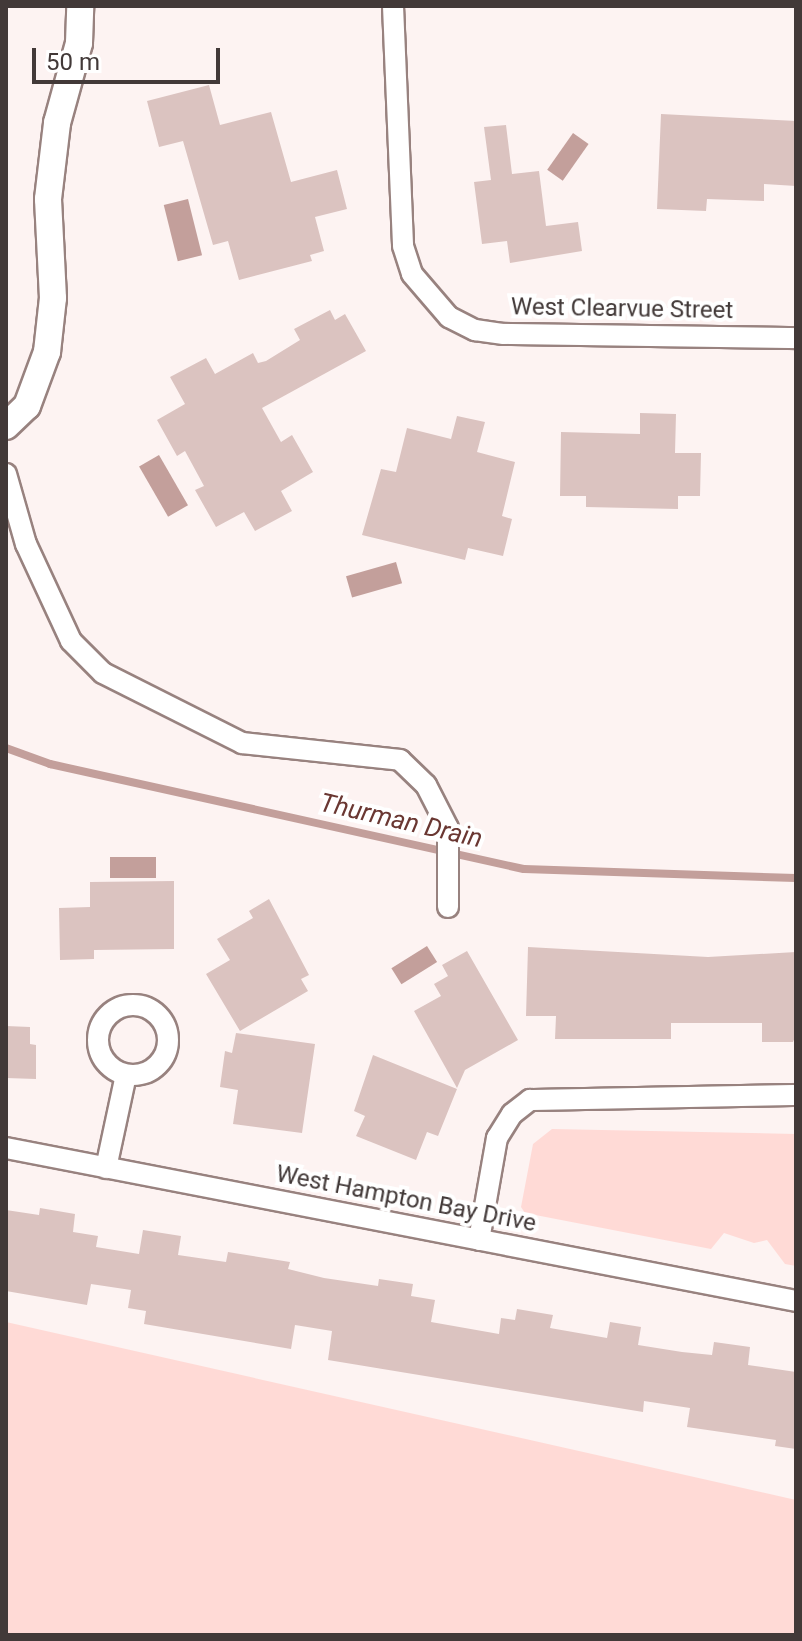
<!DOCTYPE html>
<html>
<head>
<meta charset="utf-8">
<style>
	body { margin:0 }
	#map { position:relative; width:802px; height:1641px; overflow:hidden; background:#fdf3f2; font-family:Roboto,sans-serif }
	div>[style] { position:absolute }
	.green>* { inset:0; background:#ffdad6 }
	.water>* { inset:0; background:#c39f9b; transform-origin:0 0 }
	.stream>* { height:8px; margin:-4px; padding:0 4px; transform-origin:4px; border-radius:4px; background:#c39f9b }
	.building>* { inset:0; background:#dbc3c0 }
	.roads { filter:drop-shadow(2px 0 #98827f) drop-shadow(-2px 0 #98827f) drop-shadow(0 2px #98827f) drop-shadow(0 -2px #98827f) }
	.minor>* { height:20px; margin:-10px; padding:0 10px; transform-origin:10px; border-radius:10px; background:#fff }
	.minor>.ring { margin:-10px; padding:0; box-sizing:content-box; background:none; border:20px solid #fff; border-radius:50% }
	.tertiary>* { height:26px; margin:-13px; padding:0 13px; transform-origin:13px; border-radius:13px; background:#fff }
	span { translate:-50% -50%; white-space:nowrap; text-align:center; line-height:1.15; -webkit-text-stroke:8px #fff; paint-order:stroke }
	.street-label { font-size:24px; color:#423938 }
	.water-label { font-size:26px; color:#6a3732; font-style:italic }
	.frame { position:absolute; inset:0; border:8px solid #423938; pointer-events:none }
	.scale { position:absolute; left:32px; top:48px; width:188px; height:36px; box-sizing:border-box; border:4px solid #423938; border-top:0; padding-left:10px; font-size:24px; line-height:28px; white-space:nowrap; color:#423938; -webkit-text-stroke:6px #fff; paint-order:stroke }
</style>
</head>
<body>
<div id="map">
	<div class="green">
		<div style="clip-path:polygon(552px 1129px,796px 1134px,796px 1266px,785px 1264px,767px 1240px,754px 1243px,724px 1233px,711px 1249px,525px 1213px,521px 1207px,533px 1144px)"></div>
		<div style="clip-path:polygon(6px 1322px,796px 1500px,796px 1635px,6px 1635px)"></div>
	</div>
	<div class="water">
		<div style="left:573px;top:133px;width:19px;height:45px;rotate:35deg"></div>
		<div style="left:188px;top:199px;width:58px;height:25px;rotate:76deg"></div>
		<div style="left:159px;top:455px;width:58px;height:23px;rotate:60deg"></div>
		<div style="left:396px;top:562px;width:22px;height:52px;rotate:74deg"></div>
		<div style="left:110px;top:857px;width:46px;height:21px"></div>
		<div style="left:427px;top:946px;width:19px;height:42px;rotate:58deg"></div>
	</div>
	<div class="stream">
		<div style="left:6px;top:748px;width:47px;rotate:20deg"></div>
		<div style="left:50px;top:764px;width:485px;rotate:12.5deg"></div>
		<div style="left:524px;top:869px;width:272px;rotate:1.9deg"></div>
	</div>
	<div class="building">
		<div style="clip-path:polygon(209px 85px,220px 125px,271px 112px,291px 182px,337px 170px,347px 209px,315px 217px,324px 251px,310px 255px,312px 261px,239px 280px,228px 241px,213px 245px,183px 141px,159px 147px,147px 101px)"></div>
		<div style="clip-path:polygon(661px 114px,796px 121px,796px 186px,764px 184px,764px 201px,707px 199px,706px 211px,657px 209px)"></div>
		<div style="clip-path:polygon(506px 125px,512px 174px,539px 171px,546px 226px,578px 222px,582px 251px,510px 263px,507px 241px,482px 244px,474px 182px,491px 180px,484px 127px)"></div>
		<div style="clip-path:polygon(330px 310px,335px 320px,345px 314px,366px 351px,262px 408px,281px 442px,292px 435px,313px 472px,281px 491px,292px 511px,255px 531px,244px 512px,216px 527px,195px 490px,204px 486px,185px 451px,177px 456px,157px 420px,185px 404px,170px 377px,206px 358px,215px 374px,253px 353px,258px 363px,266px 361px,300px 340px,294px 329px)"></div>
		<div style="clip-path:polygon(640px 413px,676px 414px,675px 453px,701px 453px,700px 496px,678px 496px,678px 509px,586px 507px,586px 496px,560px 496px,561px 432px,640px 434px)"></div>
		<div style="clip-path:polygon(457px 416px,485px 422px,477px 452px,515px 462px,502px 516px,512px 519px,503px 556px,468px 548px,465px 560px,362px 535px,381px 469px,396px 472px,407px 428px,451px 439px)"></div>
		<div style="clip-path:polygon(174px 881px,174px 949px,94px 950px,94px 959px,60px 960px,59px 908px,90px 907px,90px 882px)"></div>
		<div style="clip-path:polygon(269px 899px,309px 975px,301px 979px,308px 991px,240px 1031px,206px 974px,230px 960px,217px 939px,253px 918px,249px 911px)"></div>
		<div style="clip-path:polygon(528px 947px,708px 957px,796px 952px,796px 1035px,793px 1042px,762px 1042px,762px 1023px,671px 1023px,671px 1039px,555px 1039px,556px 1016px,526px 1016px)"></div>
		<div style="clip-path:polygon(467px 951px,518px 1040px,465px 1070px,457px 1088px,414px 1011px,441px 996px,434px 984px,448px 976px,442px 965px)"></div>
		<div style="clip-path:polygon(6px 1026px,30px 1027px,30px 1044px,36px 1045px,36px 1079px,6px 1078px)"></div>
		<div style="clip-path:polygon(236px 1033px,315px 1044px,302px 1133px,233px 1124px,238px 1090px,220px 1087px,225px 1051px,232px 1053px)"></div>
		<div style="clip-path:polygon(373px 1055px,457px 1089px,438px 1136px,427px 1132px,416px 1160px,356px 1136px,365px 1116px,354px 1111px)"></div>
		<div style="clip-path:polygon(40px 1208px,75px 1214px,73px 1232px,98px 1236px,96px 1247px,139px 1254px,143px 1230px,181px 1236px,178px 1255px,226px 1262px,228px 1252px,290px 1262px,288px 1269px,324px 1278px,378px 1286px,379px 1279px,413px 1284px,411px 1296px,435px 1300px,431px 1322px,499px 1334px,501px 1318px,515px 1320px,517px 1309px,553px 1315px,550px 1328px,607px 1338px,610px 1322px,641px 1327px,638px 1345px,682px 1352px,712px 1355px,714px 1342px,750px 1347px,748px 1365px,796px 1372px,796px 1449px,775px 1446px,776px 1440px,687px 1427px,690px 1408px,644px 1401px,643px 1412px,328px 1360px,332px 1331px,295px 1325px,291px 1349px,144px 1324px,146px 1311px,128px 1308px,131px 1290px,91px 1284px,87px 1305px,6px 1291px,6px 1210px,39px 1215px)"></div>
	</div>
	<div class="roads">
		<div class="minor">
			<div style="left:393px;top:6px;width:240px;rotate:87.6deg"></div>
			<div style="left:403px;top:246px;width:29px;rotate:72deg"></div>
			<div style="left:412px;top:274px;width:57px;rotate:49.3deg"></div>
			<div style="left:449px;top:317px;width:29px;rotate:27deg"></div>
			<div style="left:475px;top:330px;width:29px;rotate:8deg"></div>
			<div style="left:504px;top:334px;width:292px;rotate:0.8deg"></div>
			<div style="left:6px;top:474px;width:73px;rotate:74.1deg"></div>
			<div style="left:26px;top:544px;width:107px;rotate:65.1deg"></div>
			<div style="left:71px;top:641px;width:45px;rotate:45deg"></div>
			<div style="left:103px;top:673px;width:156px;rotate:26.7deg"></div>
			<div style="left:242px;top:743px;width:159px;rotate:6.1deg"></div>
			<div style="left:400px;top:760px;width:36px;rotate:44deg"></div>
			<div style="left:426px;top:785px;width:48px;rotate:62.9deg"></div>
			<div style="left:448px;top:828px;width:79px;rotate:90deg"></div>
			<div class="ring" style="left:98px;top:1005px;width:50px;height:50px"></div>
			<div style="left:6px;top:1148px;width:805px;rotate:10.96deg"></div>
			<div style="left:106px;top:1168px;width:95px;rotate:-77.9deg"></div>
			<div style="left:479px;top:1240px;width:104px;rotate:-80deg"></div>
			<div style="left:497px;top:1138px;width:28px;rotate:-58deg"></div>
			<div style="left:512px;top:1114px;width:23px;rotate:-38deg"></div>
			<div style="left:530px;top:1100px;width:266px;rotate:-1.1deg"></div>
		</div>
		<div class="tertiary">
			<div style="left:6px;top:426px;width:29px;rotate:-44deg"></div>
			<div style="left:27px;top:406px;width:58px;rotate:-69.7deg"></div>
			<div style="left:47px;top:352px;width:54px;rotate:-83.7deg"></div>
			<div style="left:53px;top:298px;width:99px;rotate:-92.9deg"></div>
			<div style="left:48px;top:199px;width:77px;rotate:-83.2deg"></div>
			<div style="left:57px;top:123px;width:83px;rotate:-74.6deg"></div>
			<div style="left:79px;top:43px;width:37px;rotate:-88deg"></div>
		</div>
	</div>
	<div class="street-label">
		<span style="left:622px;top:309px;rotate:1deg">West Clearvue Street</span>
		<span style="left:406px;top:1199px;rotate:11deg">West Hampton Bay Drive</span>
	</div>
	<div class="water-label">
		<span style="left:401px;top:821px;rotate:13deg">Thurman Drain</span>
	</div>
	<div class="frame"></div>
	<div class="scale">50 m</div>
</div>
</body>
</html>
